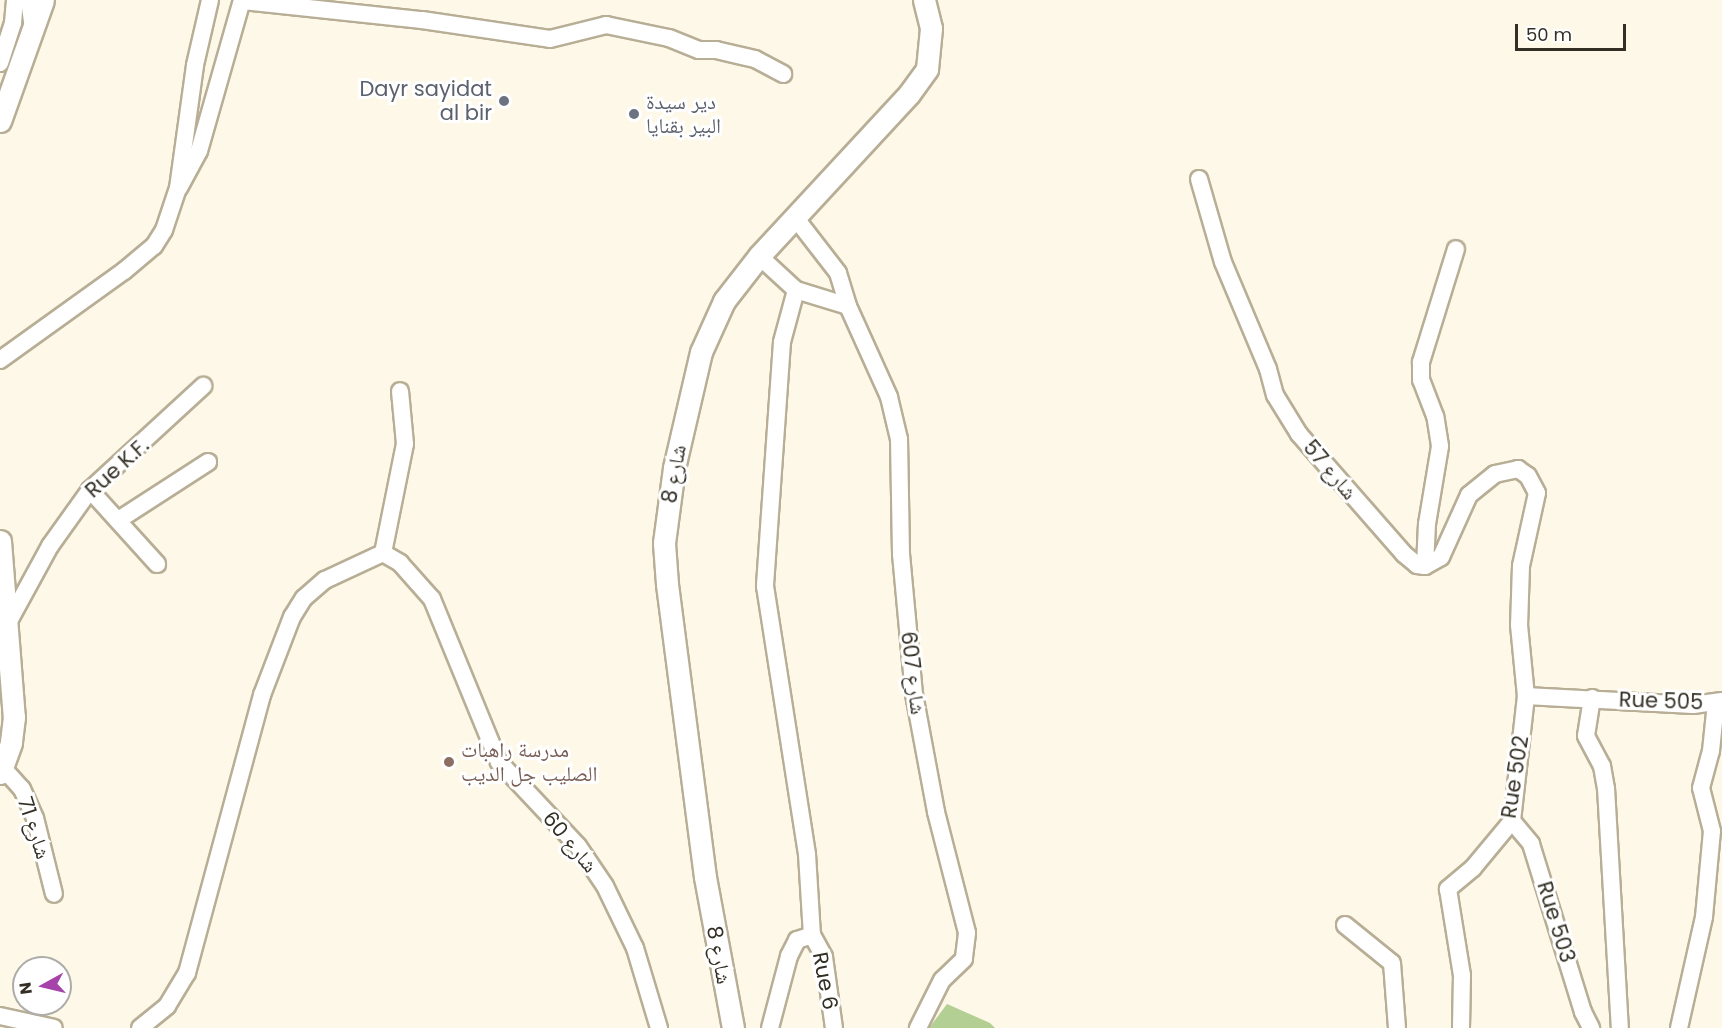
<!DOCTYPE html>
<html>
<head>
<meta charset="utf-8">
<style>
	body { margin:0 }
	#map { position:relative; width:1722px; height:1028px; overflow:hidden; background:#fef8e8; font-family:Poppins,"Noto Naskh Arabic",sans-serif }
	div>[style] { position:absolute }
	.green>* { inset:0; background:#b4cf94 }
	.roads { filter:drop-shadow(2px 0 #b8ae96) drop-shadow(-2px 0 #b8ae96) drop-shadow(0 2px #b8ae96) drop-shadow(0 -2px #b8ae96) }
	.minor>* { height:16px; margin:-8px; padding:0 8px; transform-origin:8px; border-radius:8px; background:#fff }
	.tertiary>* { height:21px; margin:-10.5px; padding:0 10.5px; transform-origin:10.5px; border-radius:10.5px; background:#fff }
	.dots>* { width:16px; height:16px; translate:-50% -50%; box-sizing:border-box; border:3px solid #fff; border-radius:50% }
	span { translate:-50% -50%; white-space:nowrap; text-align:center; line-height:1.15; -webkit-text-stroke:6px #fff; paint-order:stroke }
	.worship-label { font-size:21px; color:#5b616d }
	.right { translate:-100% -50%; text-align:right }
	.left { translate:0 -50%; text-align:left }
	.street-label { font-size:21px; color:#332f25 }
	.education-label { font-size:21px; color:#785e54 }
	.north { position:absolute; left:12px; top:956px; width:60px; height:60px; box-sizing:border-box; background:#fff; border:2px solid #adaca8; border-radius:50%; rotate:262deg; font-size:16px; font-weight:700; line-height:24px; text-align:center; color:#332f25 }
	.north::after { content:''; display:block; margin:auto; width:21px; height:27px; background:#a543aa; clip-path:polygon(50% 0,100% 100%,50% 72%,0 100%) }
	.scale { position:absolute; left:1515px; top:24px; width:111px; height:27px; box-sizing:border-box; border:3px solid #332f25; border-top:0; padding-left:8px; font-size:18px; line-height:21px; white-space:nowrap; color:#332f25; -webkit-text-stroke:4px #fff; paint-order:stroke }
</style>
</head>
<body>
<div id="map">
	<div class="green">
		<div style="clip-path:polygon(947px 1004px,990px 1023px,995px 1028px,929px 1028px)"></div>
	</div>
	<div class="roads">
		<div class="minor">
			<div style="left:29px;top:0;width:29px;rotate:82deg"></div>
			<div style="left:243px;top:1px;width:180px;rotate:6.1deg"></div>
			<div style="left:422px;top:20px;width:129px;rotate:8.4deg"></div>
			<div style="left:550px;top:39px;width:58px;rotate:-14deg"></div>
			<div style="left:606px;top:25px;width:64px;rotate:11.7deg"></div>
			<div style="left:669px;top:38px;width:32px;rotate:22deg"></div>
			<div style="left:699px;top:50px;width:17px"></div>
			<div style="left:716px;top:50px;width:40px;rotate:13deg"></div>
			<div style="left:755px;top:59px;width:32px;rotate:28deg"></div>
			<div style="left:0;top:63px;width:42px;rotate:-72deg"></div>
			<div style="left:13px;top:23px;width:23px;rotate:-85deg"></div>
			<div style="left:1199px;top:179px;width:86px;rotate:73.9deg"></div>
			<div style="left:1223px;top:262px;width:116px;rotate:67.2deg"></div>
			<div style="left:1268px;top:369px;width:27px;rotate:75deg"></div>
			<div style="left:1275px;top:395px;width:46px;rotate:58.4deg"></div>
			<div style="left:1299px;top:434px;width:159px;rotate:48.8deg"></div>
			<div style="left:1404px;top:554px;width:17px;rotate:40deg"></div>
			<div style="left:1417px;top:565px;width:8px;rotate:7deg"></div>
			<div style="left:1425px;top:566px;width:18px;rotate:-29deg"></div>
			<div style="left:1441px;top:557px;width:68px;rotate:-65.7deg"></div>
			<div style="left:1469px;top:495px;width:33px;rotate:-39deg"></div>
			<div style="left:1495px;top:474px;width:24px;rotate:-12deg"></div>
			<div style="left:1518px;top:469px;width:12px;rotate:35deg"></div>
			<div style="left:1528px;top:476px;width:19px;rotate:62deg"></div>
			<div style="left:1537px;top:493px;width:75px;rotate:102.4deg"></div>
			<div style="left:1521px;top:566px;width:59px;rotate:91.9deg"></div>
			<div style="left:1519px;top:625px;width:71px;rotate:84.4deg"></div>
			<div style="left:1526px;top:696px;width:126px;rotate:96.4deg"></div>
			<div style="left:1512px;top:821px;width:61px;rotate:129.7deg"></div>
			<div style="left:1473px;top:868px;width:33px;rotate:140deg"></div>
			<div style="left:1448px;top:889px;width:87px;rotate:80.8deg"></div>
			<div style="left:1462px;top:975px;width:53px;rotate:91.1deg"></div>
			<div style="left:179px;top:188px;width:42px;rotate:-61.6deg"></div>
			<div style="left:199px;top:151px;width:157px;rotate:-74.1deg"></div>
			<div style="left:794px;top:216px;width:72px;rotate:52.3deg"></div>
			<div style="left:838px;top:273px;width:34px;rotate:73deg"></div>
			<div style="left:848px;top:306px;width:100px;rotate:65.7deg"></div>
			<div style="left:889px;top:397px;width:43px;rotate:76.6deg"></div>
			<div style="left:899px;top:439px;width:115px;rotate:89deg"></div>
			<div style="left:901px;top:554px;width:141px;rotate:84.7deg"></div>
			<div style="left:914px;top:694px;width:120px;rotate:79.4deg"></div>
			<div style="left:936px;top:812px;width:125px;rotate:75.6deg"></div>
			<div style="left:967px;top:933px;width:26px;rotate:97deg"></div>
			<div style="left:964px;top:959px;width:30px;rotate:136deg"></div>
			<div style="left:942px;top:980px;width:54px;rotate:116.6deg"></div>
			<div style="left:759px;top:256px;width:50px;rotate:42.6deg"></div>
			<div style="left:796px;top:290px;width:54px;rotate:17.1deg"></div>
			<div style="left:796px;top:290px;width:54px;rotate:105.1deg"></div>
			<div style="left:782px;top:342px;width:245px;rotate:94deg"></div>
			<div style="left:765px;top:586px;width:271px;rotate:81.1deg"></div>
			<div style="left:807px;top:854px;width:81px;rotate:86.5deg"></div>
			<div style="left:0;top:360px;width:153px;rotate:-35.7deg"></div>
			<div style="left:124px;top:271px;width:39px;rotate:-40deg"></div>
			<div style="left:154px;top:246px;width:19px;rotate:-58deg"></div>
			<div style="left:164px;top:230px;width:44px;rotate:-71.6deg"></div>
			<div style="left:178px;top:188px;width:124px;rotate:-82.1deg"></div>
			<div style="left:195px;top:65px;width:67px;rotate:-77deg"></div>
			<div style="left:90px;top:490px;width:100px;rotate:47.8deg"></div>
			<div style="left:120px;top:519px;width:105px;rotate:-32.9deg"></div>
			<div style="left:383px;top:553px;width:20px;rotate:30deg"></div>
			<div style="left:400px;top:563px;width:48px;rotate:48.4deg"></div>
			<div style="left:432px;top:599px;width:176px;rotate:67.7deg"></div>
			<div style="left:499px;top:762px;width:115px;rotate:46.8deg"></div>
			<div style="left:578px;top:846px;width:48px;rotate:56deg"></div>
			<div style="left:605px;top:886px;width:69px;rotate:64.2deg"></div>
			<div style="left:635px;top:948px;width:84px;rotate:73.3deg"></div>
			<div style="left:383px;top:553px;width:111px;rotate:-78.6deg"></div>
			<div style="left:405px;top:444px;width:53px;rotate:-95.4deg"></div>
			<div style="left:1425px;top:566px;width:42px;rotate:-87.3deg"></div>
			<div style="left:1427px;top:524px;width:79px;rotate:-80.5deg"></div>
			<div style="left:1440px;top:446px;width:30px;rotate:-99deg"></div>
			<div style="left:1435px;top:416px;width:39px;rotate:-111deg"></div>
			<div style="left:1421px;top:380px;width:18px;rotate:-90deg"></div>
			<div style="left:1421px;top:362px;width:118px;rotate:-72.8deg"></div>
			<div style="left:8px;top:623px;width:88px;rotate:-61.4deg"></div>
			<div style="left:50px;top:546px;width:69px;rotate:-54.5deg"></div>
			<div style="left:90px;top:490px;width:154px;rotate:-42.6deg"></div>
			<div style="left:1526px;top:696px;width:167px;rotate:3.1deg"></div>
			<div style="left:1693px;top:705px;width:29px;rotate:-8deg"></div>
			<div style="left:1592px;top:698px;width:38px;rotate:99deg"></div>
			<div style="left:1586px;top:736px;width:34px;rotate:62deg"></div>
			<div style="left:1602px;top:766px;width:22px;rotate:80deg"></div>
			<div style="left:1606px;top:788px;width:240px;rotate:86.7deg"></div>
			<div style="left:3px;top:768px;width:28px;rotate:48deg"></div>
			<div style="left:22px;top:789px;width:32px;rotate:66deg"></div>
			<div style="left:35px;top:818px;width:78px;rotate:76deg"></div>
			<div style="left:1512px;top:821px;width:30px;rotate:50deg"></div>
			<div style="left:1531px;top:844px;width:176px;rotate:72.8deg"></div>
			<div style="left:1583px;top:1012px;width:18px;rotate:63deg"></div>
			<div style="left:1345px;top:925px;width:60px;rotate:39deg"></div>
			<div style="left:1392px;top:963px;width:65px;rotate:85.6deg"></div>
			<div style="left:0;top:1016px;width:55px;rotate:12.5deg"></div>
			<div style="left:140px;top:1028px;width:35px;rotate:-39deg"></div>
			<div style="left:167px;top:1006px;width:39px;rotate:-59deg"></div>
			<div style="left:187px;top:973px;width:288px;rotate:-74.9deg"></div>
			<div style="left:262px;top:695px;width:84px;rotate:-69deg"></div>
			<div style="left:292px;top:617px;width:22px;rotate:-58deg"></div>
			<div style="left:304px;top:598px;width:28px;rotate:-41deg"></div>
			<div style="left:325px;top:580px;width:64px;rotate:-25deg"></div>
			<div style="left:770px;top:1028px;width:74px;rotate:-75.2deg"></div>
			<div style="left:789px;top:956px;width:18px;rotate:-63deg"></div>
			<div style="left:797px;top:940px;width:16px;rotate:-18deg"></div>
			<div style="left:812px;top:935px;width:25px;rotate:61deg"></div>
			<div style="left:824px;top:957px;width:72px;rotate:82deg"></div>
			<div style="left:1679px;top:1028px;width:114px;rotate:-77.3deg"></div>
			<div style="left:1704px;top:917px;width:86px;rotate:-84.7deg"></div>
			<div style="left:1712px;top:831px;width:44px;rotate:-104.3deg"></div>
			<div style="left:1701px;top:788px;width:38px;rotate:-75deg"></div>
			<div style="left:1711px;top:751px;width:48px;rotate:-84.1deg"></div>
		</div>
		<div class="tertiary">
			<div style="left:0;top:121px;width:128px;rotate:-70.4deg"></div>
			<div style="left:0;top:541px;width:177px;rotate:85.5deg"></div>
			<div style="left:14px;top:717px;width:26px;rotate:97deg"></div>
			<div style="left:11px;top:743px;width:32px;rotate:110deg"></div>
			<div style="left:733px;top:1028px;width:154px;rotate:-100.5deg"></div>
			<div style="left:705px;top:877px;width:295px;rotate:-97.4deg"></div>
			<div style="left:667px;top:584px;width:41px;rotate:-94.2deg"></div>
			<div style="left:664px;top:543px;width:76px;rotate:-82.4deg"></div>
			<div style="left:674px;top:468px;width:119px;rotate:-76.9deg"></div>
			<div style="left:701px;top:352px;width:56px;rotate:-65.7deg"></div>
			<div style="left:724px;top:301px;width:57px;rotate:-52.1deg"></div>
			<div style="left:759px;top:256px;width:221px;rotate:-47.2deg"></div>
			<div style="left:909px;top:94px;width:31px;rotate:-54deg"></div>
			<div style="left:927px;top:69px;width:41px;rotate:-84.4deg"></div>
			<div style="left:931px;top:28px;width:29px;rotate:-104deg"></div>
		</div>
	</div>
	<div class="dots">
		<div style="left:504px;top:101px;background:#6b7280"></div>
		<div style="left:634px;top:114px;background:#6b7280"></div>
		<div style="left:449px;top:762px;background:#8d6e63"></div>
	</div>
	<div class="worship-label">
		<span class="right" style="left:492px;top:101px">Dayr sayidat<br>al bir</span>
		<span class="left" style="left:646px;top:114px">دير سيدة<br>البير بقنايا</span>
	</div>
	<div class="street-label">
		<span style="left:117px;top:468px;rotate:-42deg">Rue K.F.</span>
		<span style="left:1330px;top:470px;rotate:50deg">شارع 57</span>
		<span style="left:674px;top:474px;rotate:-80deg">شارع 8</span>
		<span style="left:913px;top:673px;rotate:83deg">شارع 607</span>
		<span style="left:1661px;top:701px;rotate:2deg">Rue 505</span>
		<span style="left:1515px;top:777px;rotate:-81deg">Rue 502</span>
		<span style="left:34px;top:828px;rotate:72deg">شارع 71</span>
		<span style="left:570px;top:842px;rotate:50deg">شارع 60</span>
		<span style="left:1556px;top:922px;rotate:73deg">Rue 503</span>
		<span style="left:719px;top:955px;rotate:80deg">شارع 8</span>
		<span style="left:825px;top:981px;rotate:79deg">Rue 6</span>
	</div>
	<div class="education-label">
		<span class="left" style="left:461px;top:762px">مدرسة راهبات<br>الصليب جل الديب</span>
	</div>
	<div class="north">N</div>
	<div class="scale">50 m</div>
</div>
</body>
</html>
